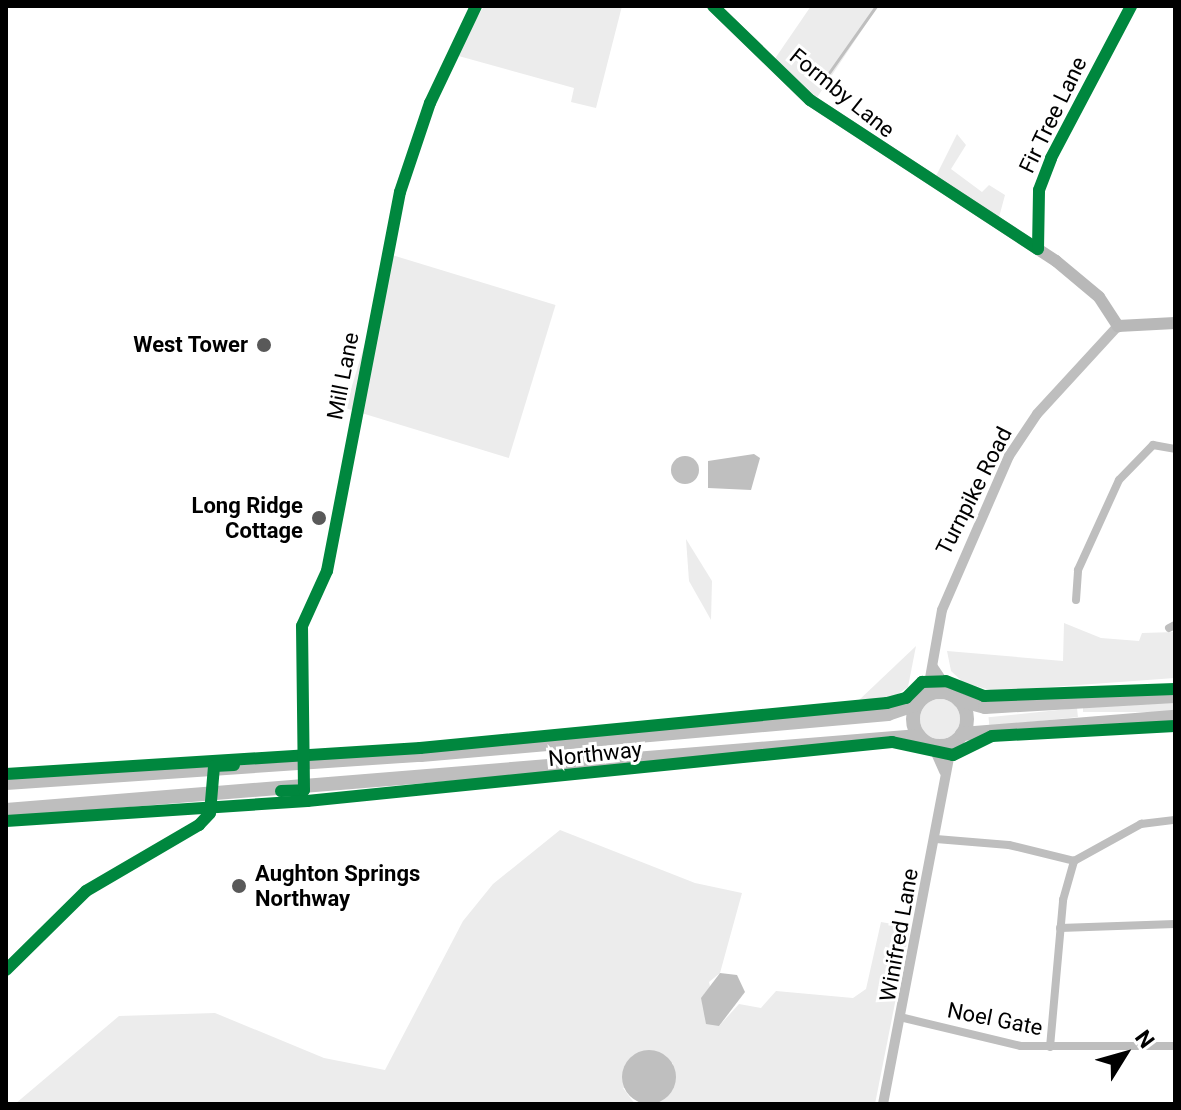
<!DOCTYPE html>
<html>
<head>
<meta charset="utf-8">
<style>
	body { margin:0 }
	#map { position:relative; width:1181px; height:1110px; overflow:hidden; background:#fff; font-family:Roboto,sans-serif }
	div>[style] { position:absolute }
	.green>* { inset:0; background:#ececec; transform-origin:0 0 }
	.round { border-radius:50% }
	.water>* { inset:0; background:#bfbfbf }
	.stream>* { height:3px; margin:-1.5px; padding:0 1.5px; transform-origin:1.5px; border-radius:1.5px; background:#bfbfbf }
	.minor>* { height:8px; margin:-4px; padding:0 4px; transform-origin:4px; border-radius:4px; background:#bebebe }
	.tertiary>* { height:10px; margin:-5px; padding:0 5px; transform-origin:5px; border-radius:5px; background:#bebebe }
	.secondary>* { height:12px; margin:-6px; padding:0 6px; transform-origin:6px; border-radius:6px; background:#b8b8b8 }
	.trunk>* { height:14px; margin:-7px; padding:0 7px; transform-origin:7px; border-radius:7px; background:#bebebe }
	.trunk>.ring { margin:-7px; padding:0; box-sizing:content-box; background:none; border:14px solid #bebebe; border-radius:50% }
	.cycleway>* { height:12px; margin:-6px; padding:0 6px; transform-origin:6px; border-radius:6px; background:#00873e }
	.dots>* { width:22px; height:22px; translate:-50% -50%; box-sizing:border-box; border:4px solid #fff; border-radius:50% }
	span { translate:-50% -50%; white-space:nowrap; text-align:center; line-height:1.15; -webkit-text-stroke:6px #fff; paint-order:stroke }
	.street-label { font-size:22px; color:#000 }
	.poi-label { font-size:22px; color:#000; font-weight:700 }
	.right { translate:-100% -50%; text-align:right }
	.left { translate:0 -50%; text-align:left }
	.frame { position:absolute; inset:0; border:8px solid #000; pointer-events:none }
	.north { position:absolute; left:1085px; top:1014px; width:80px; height:80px; -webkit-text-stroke:6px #fff; paint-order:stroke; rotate:53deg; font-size:22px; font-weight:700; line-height:32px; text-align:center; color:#000 }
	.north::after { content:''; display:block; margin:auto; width:28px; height:36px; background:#000; clip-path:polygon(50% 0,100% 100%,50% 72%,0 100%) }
</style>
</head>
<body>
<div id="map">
	<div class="green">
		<div style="clip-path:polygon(484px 6px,622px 6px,596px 108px,571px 102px,574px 88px,455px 55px)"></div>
		<div style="clip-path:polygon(811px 6px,878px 6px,814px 102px,774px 60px)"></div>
		<div style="clip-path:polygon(957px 134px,966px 145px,951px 169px,982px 192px,989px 185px,1005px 195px,998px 221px,935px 178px)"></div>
		<div style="left:392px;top:255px;width:171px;height:160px;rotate:17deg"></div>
		<div style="clip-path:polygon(686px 539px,712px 581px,711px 620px,689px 581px)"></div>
		<div style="clip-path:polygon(1064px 623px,1101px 638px,1139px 641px,1142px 633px,1175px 632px,1175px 678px,994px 691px,964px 683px,951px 671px,947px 651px,1063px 661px)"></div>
		<div style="clip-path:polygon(916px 646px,908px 687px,891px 699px,858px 701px)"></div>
		<div class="round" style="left:920px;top:699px;width:40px;height:40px"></div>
		<div style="left:1175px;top:703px;width:9px;height:92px;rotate:90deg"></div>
		<div style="left:1077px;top:708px;width:9px;height:89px;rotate:84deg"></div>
		<div style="clip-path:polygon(560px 830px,695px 883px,742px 893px,720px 973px,709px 982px,719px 1026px,739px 1004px,761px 1008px,776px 991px,853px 998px,866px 989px,881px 922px,910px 927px,875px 1104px,655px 1104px,670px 1091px,673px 1063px,623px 1088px,635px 1104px,15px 1104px,119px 1016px,215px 1013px,324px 1058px,385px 1070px,463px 921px,493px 884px)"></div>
	</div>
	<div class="water">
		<div style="clip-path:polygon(754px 454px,760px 458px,751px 490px,708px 488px,708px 461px)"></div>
		<div class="round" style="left:671px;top:456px;width:28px;height:28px"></div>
		<div style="clip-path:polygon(720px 973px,737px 975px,745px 992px,719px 1026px,706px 1024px,701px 998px)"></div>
		<div class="round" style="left:622px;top:1050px;width:54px;height:54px"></div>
	</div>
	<div class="stream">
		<div style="left:826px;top:77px;width:87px;rotate:-54.8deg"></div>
	</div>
	<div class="minor">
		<div style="left:1038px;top:249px;width:59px;rotate:-89deg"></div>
		<div style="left:1039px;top:190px;width:34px;rotate:-69deg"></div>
		<div style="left:1051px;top:158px;width:172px;rotate:-62.2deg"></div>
		<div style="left:1076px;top:600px;width:30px;rotate:-86deg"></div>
		<div style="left:1078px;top:570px;width:99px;rotate:-65.5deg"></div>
		<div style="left:1119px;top:480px;width:49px;rotate:-45.8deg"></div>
		<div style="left:1153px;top:445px;width:22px;rotate:10deg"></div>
		<div style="left:1169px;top:628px;width:7px;rotate:-27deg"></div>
		<div style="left:302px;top:763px;width:137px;rotate:-90deg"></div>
		<div style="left:302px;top:626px;width:60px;rotate:-65.6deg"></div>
		<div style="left:327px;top:571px;width:386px;rotate:-79.1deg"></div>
		<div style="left:400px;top:192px;width:94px;rotate:-71.4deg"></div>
		<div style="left:430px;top:103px;width:107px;rotate:-64.6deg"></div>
		<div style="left:936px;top:839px;width:73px;rotate:4.7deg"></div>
		<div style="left:1009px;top:845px;width:67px;rotate:13.8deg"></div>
		<div style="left:1074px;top:861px;width:77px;rotate:-28.9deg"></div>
		<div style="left:1141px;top:824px;width:34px;rotate:-7deg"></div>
		<div style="left:1060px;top:928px;width:115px;rotate:-2deg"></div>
		<div style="left:904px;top:1018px;width:120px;rotate:13.5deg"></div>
		<div style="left:1021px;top:1046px;width:154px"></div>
		<div style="left:1050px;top:1047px;width:148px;rotate:-84.9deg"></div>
		<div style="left:1063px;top:900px;width:41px;rotate:-74.2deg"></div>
	</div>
	<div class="tertiary">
		<div style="left:933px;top:667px;width:34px;rotate:56deg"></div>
		<div style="left:927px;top:695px;width:86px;rotate:-80deg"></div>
		<div style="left:942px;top:610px;width:168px;rotate:-66.5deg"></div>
		<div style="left:1009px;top:456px;width:50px;rotate:-56.3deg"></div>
		<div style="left:1037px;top:414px;width:120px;rotate:-47.4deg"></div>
		<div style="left:932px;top:744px;width:30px;rotate:66deg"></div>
		<div style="left:6px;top:970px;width:112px;rotate:-44.6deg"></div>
		<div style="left:86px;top:891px;width:131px;rotate:-30.3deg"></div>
		<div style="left:199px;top:825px;width:16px;rotate:-47deg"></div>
		<div style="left:210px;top:813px;width:47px;rotate:-85.1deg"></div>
		<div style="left:883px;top:1104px;width:369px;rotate:-79.2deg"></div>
	</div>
	<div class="secondary">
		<div style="left:713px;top:6px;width:135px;rotate:44.1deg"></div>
		<div style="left:810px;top:100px;width:294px;rotate:33.2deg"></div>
		<div style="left:1056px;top:261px;width:56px;rotate:39.9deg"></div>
		<div style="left:1099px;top:297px;width:35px;rotate:57deg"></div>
		<div style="left:1118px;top:326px;width:57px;rotate:-3deg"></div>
	</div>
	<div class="trunk">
		<div class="ring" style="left:913px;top:692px;width:40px;height:40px"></div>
		<div style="left:959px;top:700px;width:27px;rotate:15deg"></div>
		<div style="left:985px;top:707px;width:190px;rotate:-3.3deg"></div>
		<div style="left:962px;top:734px;width:214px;rotate:-4.6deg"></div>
		<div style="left:6px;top:783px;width:416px;rotate:-3.9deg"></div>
		<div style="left:421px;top:755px;width:469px;rotate:-5deg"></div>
		<div style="left:888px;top:714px;width:31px;rotate:-19deg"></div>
		<div style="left:6px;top:810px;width:916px;rotate:-4.63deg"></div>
	</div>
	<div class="cycleway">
		<div style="left:713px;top:6px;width:135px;rotate:44.1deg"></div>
		<div style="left:810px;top:100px;width:272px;rotate:33.2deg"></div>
		<div style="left:1038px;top:249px;width:59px;rotate:-89deg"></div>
		<div style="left:1039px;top:190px;width:34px;rotate:-69deg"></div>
		<div style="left:1051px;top:158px;width:172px;rotate:-62.2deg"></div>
		<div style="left:6px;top:774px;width:415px;rotate:-3.6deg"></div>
		<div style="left:420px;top:748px;width:469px;rotate:-5.5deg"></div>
		<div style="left:887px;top:703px;width:20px;rotate:-15deg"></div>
		<div style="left:906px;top:698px;width:23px;rotate:-45deg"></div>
		<div style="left:922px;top:682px;width:24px;rotate:-2deg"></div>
		<div style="left:946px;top:681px;width:41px;rotate:21.5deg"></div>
		<div style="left:984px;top:696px;width:191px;rotate:-2.1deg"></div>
		<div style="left:281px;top:791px;width:23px;rotate:-2deg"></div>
		<div style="left:304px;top:790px;width:164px;rotate:-90.7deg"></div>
		<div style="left:302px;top:626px;width:60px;rotate:-65.6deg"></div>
		<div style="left:327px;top:571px;width:386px;rotate:-79.1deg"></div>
		<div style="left:400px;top:192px;width:94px;rotate:-71.4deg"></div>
		<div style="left:430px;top:103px;width:107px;rotate:-64.6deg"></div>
		<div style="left:6px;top:821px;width:302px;rotate:-3.8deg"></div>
		<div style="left:307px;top:801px;width:588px;rotate:-5.76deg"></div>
		<div style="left:892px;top:742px;width:62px;rotate:12deg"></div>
		<div style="left:953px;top:755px;width:43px;rotate:-26deg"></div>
		<div style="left:992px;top:736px;width:183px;rotate:-3.1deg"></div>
		<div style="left:6px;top:970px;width:112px;rotate:-44.6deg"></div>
		<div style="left:86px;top:891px;width:131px;rotate:-30.3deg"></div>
		<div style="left:199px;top:825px;width:16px;rotate:-47deg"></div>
		<div style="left:210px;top:813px;width:47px;rotate:-85.1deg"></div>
		<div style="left:214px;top:766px;width:20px;rotate:-3deg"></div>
	</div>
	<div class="dots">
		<div style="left:264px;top:345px;background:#595959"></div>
		<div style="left:319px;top:518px;background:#595959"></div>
		<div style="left:239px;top:886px;background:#595959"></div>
	</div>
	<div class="street-label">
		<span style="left:842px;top:93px;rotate:39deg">Formby Lane</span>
		<span style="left:1053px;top:115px;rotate:-64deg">Fir Tree Lane</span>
		<span style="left:343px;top:376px;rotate:-79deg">Mill Lane</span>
		<span style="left:974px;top:491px;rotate:-63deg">Turnpike Road</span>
		<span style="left:595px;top:754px;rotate:-6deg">Northway</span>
		<span style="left:899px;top:935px;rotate:-80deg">Winifred Lane</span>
		<span style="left:995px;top:1019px;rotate:11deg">Noel Gate</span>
	</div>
	<div class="poi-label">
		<span class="right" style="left:248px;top:345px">West Tower</span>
		<span class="right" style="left:303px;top:518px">Long Ridge<br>Cottage</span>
		<span class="left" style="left:255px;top:886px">Aughton Springs<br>Northway</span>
	</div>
	<div class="frame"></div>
	<div class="north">N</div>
</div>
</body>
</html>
